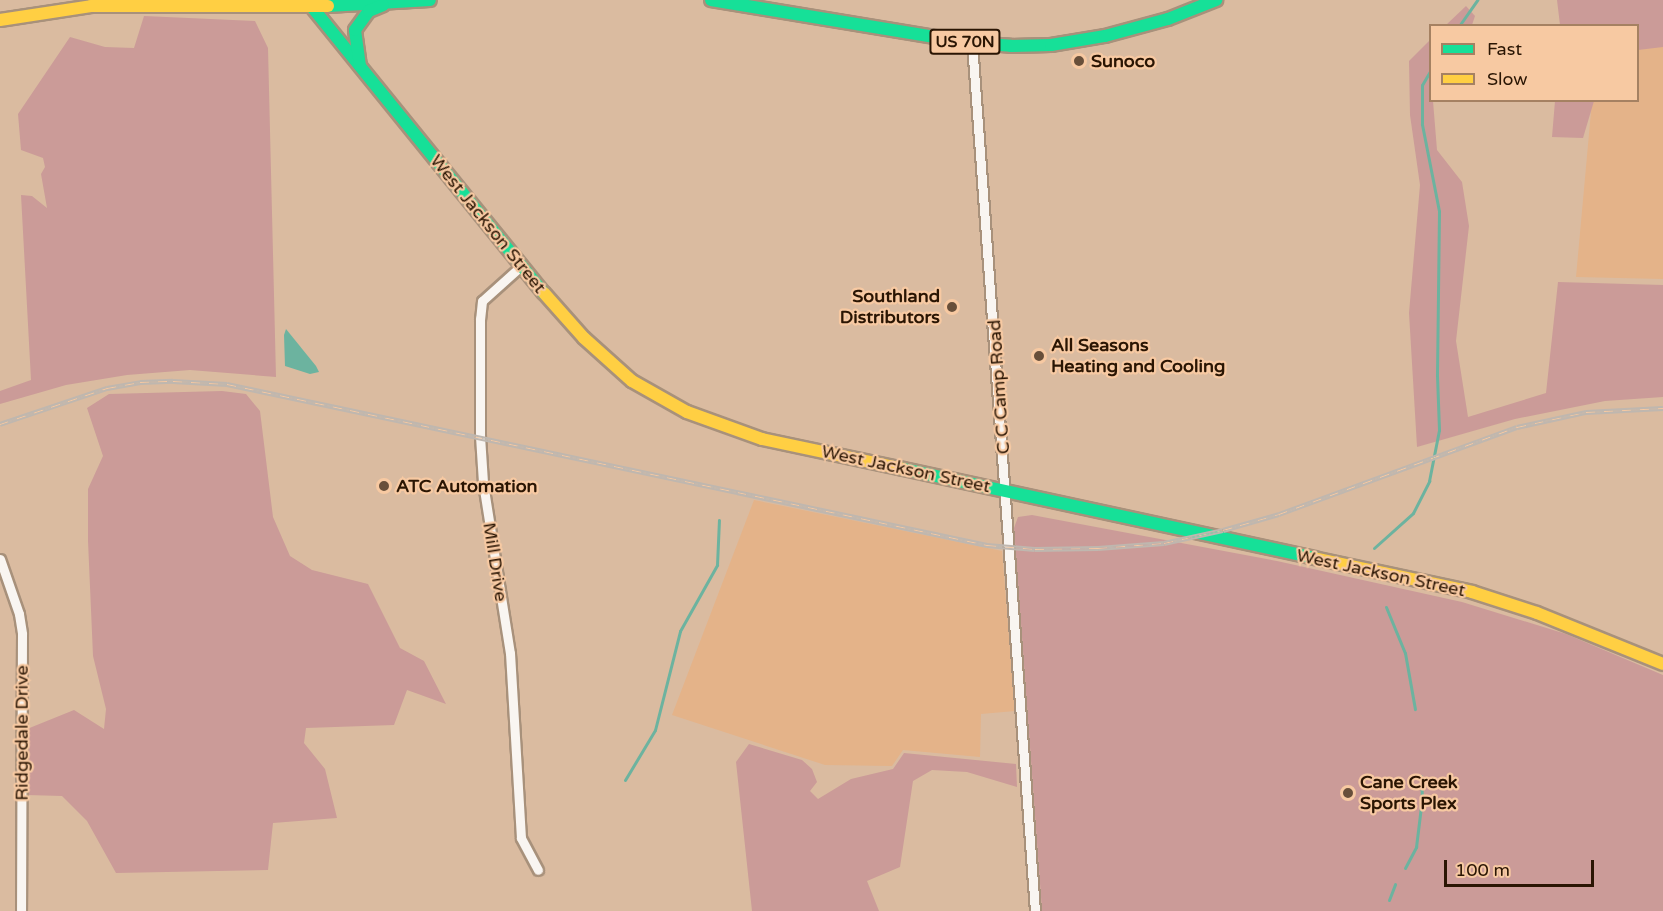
<!DOCTYPE html>
<html>
<head>
<meta charset="utf-8">
<style>
	body { margin:0 }
	#map { position:relative; width:1663px; height:911px; overflow:hidden; background:#dabba0; font-family:"Varela Round",sans-serif }
	div>[style] { position:absolute }
	.built>* { inset:0; background:#e4b389 }
	.green>* { inset:0; background:#cb9b98 }
	.water>* { inset:0; background:#6cb39f }
	.stream>* { height:3px; margin:-1.5px; padding:0 1.5px; transform-origin:1.5px; border-radius:1.5px; background:#6cb39f }
	.roads { filter:drop-shadow(2px 0 #a8917b) drop-shadow(-2px 0 #a8917b) drop-shadow(0 2px #a8917b) drop-shadow(0 -2px #a8917b) }
	.street>* { height:9px; margin:-4.5px; padding:0 4.5px; transform-origin:4.5px; border-radius:4.5px; background:#f9f5f1 }
	.fast>* { height:12px; margin:-6px; padding:0 6px; transform-origin:6px; border-radius:6px; background:#16e098 }
	.slow>* { height:12px; margin:-6px; padding:0 6px; transform-origin:6px; border-radius:6px; background:#ffcf43 }
	.rail>* { height:5px; margin-top:-2.5px; transform-origin:0; background:repeating-linear-gradient(90deg,#f7c9a2 0 9px,#bfb7af 0 18px); box-sizing:border-box; border-block:2px solid #bfb7af }
	.dots>* { width:16px; height:16px; translate:-50% -50%; box-sizing:border-box; border:3px solid #f7c9a2; border-radius:50% }
	span { translate:-50% -50%; white-space:nowrap; text-align:center; line-height:1.15; -webkit-text-stroke:4.5px #f7c9a2; paint-order:stroke }
	.shield-label span { padding:2px 4px; background:#f7c9a2; border:2px solid; border-radius:4px; -webkit-text-stroke-width:0 }
	.shield-label { font-size:16px; color:#2a1503; font-weight:700 }
	.poi-label { font-size:18px; color:#2a1503; font-weight:700 }
	.left { translate:0 -50%; text-align:left }
	.right { translate:-100% -50%; text-align:right }
	.street-label { font-size:18px; color:#2a1503 }
	.legend { position:absolute; left:1429px; top:24px; width:210px; height:78px; box-sizing:border-box; background:#f7c9a2; border:2px solid #a58162; margin:0; padding:8px 10px; list-style:none; font-size:18px; color:#2a1503 }
	.legend li { display:flex; align-items:center; gap:12px; height:30px }
	.legend b { width:30px; border:2px solid #a58162 }
	.scale { position:absolute; left:1444px; top:860px; width:150px; height:27px; box-sizing:border-box; border:3px solid #2a1503; border-top:0; padding-left:8px; font-size:18px; line-height:21px; white-space:nowrap; color:#2a1503; -webkit-text-stroke:4px #f7c9a2; paint-order:stroke }
</style>
</head>
<body>
<div id="map">
	<div class="built">
		<div style="clip-path:polygon(1638px 34px,1663px 34px,1663px 279px,1576px 277px,1592px 101px,1638px 100px)"></div>
		<div style="clip-path:polygon(754px 500px,1002px 551px,1015px 711px,981px 714px,980px 757px,903px 750px,892px 766px,825px 765px,672px 715px)"></div>
	</div>
	<div class="green">
		<div style="clip-path:polygon(1557px 0,1663px 0,1663px 47px,1638px 50px,1638px 26px,1560px 25px)"></div>
		<div style="clip-path:polygon(1466px 6px,1475px 16px,1472px 25px,1446px 25px)"></div>
		<div style="clip-path:polygon(144px 16px,255px 21px,268px 48px,276px 377px,190px 370px,127px 375px,66px 385px,0 404px,0 391px,31px 380px,21px 195px,32px 196px,47px 208px,41px 174px,45px 167px,43px 158px,21px 150px,18px 114px,70px 37px,105px 47px,134px 48px)"></div>
		<div style="clip-path:polygon(1430px 40px,1430px 100px,1433px 101px,1437px 150px,1462px 182px,1469px 226px,1456px 341px,1468px 417px,1546px 393px,1558px 282px,1663px 285px,1663px 397px,1605px 401px,1515px 419px,1417px 447px,1409px 313px,1420px 185px,1410px 115px,1409px 61px)"></div>
		<div style="clip-path:polygon(1555px 101px,1594px 101px,1583px 138px,1552px 137px)"></div>
		<div style="clip-path:polygon(222px 391px,246px 394px,260px 411px,273px 517px,290px 556px,312px 570px,368px 584px,400px 648px,424px 661px,446px 704px,407px 690px,394px 725px,306px 728px,304px 743px,325px 769px,337px 818px,273px 823px,268px 870px,116px 873px,87px 821px,62px 796px,27px 795px,27px 729px,74px 710px,104px 729px,106px 709px,93px 656px,88px 541px,88px 489px,103px 456px,87px 408px,109px 394px)"></div>
		<div style="clip-path:polygon(1032px 515px,1277px 561px,1462px 602px,1566px 634px,1663px 675px,1663px 911px,1042px 911px,1014px 528px,1018px 517px)"></div>
		<div style="clip-path:polygon(749px 744px,802px 760px,812px 769px,817px 782px,810px 791px,818px 799px,851px 779px,893px 769px,904px 753px,1016px 764px,1017px 787px,967px 772px,932px 770px,913px 781px,900px 867px,867px 881px,879px 911px,752px 911px,736px 762px)"></div>
	</div>
	<div class="water">
		<div style="clip-path:polygon(286px 329px,316px 366px,319px 372px,310px 374px,285px 366px,284px 335px)"></div>
	</div>
	<div class="stream">
		<div style="left:1459px;top:26px;width:32px;rotate:-55deg"></div>
		<div style="left:1374px;top:548px;width:52px;rotate:-41.9deg"></div>
		<div style="left:1413px;top:513px;width:36px;rotate:-63deg"></div>
		<div style="left:1429px;top:481px;width:52px;rotate:-78.9deg"></div>
		<div style="left:1439px;top:430px;width:55px;rotate:-92.1deg"></div>
		<div style="left:1437px;top:375px;width:164px;rotate:-89.3deg"></div>
		<div style="left:1439px;top:211px;width:89px;rotate:-101.1deg"></div>
		<div style="left:1422px;top:124px;width:39px;rotate:-90deg"></div>
		<div style="left:1422px;top:85px;width:16px;rotate:-60deg"></div>
		<div style="left:1386px;top:607px;width:50px;rotate:67.6deg"></div>
		<div style="left:1405px;top:653px;width:57px;rotate:79.9deg"></div>
		<div style="left:625px;top:780px;width:58px;rotate:-59deg"></div>
		<div style="left:655px;top:730px;width:102px;rotate:-75.8deg"></div>
		<div style="left:680px;top:631px;width:76px;rotate:-60.7deg"></div>
		<div style="left:717px;top:565px;width:45px;rotate:-87.5deg"></div>
		<div style="left:1405px;top:868px;width:24px;rotate:-62deg"></div>
		<div style="left:1416px;top:847px;width:49px;rotate:-83deg"></div>
		<div style="left:1422px;top:798px;width:22px;rotate:-93deg"></div>
		<div style="left:1389px;top:900px;width:17px;rotate:-69deg"></div>
	</div>
	<div class="roads">
		<div class="street">
			<div style="left:972px;top:43px;width:870px;rotate:85.85deg"></div>
			<div style="left:521px;top:266px;width:52px;rotate:138.1deg"></div>
			<div style="left:482px;top:301px;width:18px;rotate:96deg"></div>
			<div style="left:480px;top:319px;width:117px;rotate:90deg"></div>
			<div style="left:480px;top:436px;width:47px;rotate:86.3deg"></div>
			<div style="left:483px;top:483px;width:172px;rotate:81deg"></div>
			<div style="left:510px;top:653px;width:185px;rotate:86.6deg"></div>
			<div style="left:521px;top:838px;width:36px;rotate:62deg"></div>
			<div style="left:0;top:559px;width:58px;rotate:70.9deg"></div>
			<div style="left:19px;top:614px;width:20px;rotate:81deg"></div>
			<div style="left:22px;top:634px;width:277px;rotate:90.2deg"></div>
		</div>
		<div class="fast">
			<div style="left:711px;top:0;width:265px;rotate:9.4deg"></div>
			<div style="left:972px;top:43px;width:39px;rotate:4deg"></div>
			<div style="left:1011px;top:46px;width:40px;rotate:-1.4deg"></div>
			<div style="left:1051px;top:45px;width:55px;rotate:-9.5deg"></div>
			<div style="left:1105px;top:36px;width:65px;rotate:-15.1deg"></div>
			<div style="left:1168px;top:19px;width:52px;rotate:-21.6deg"></div>
			<div style="left:328px;top:6px;width:102px;rotate:-3.4deg"></div>
			<div style="left:312px;top:7px;width:368px;rotate:51deg"></div>
			<div style="left:360px;top:66px;width:36px;rotate:-98deg"></div>
			<div style="left:355px;top:30px;width:24px;rotate:-54deg"></div>
			<div style="left:369px;top:11px;width:15px;rotate:-23deg"></div>
			<div style="left:903px;top:469px;width:421px;rotate:12.2deg"></div>
		</div>
		<div class="slow">
			<div style="left:0;top:20px;width:92px;rotate:-8.7deg"></div>
			<div style="left:91px;top:6px;width:237px"></div>
			<div style="left:544px;top:293px;width:60px;rotate:48.4deg"></div>
			<div style="left:584px;top:338px;width:64px;rotate:41.9deg"></div>
			<div style="left:632px;top:381px;width:63px;rotate:29.4deg"></div>
			<div style="left:687px;top:412px;width:80px;rotate:19.8deg"></div>
			<div style="left:762px;top:439px;width:144px;rotate:12deg"></div>
			<div style="left:1314px;top:558px;width:162px;rotate:12.1deg"></div>
			<div style="left:1472px;top:592px;width:68px;rotate:17.9deg"></div>
			<div style="left:1537px;top:613px;width:136px;rotate:22deg"></div>
		</div>
	</div>
	<div class="rail">
		<div style="left:0;top:424px;width:113px;rotate:-18.6deg"></div>
		<div style="left:107px;top:388px;width:34px;rotate:-10deg"></div>
		<div style="left:140px;top:382px;width:33px;rotate:-2deg"></div>
		<div style="left:173px;top:381px;width:54px;rotate:3.2deg"></div>
		<div style="left:227px;top:384px;width:777px;rotate:11.96deg"></div>
		<div style="left:987px;top:545px;width:48px;rotate:4.8deg"></div>
		<div style="left:1035px;top:549px;width:63px;rotate:-0.9deg"></div>
		<div style="left:1098px;top:548px;width:66px;rotate:-4.3deg"></div>
		<div style="left:1164px;top:543px;width:60px;rotate:-12.4deg"></div>
		<div style="left:1223px;top:530px;width:58px;rotate:-15.9deg"></div>
		<div style="left:1279px;top:514px;width:253px;rotate:-20.1deg"></div>
		<div style="left:1517px;top:427px;width:71px;rotate:-12.3deg"></div>
		<div style="left:1586px;top:412px;width:77px;rotate:-3deg"></div>
	</div>
	<div class="dots">
		<div style="left:1079px;top:61px;background:#684f3a"></div>
		<div style="left:952px;top:307px;background:#684f3a"></div>
		<div style="left:1039px;top:356px;background:#684f3a"></div>
		<div style="left:384px;top:486px;background:#684f3a"></div>
		<div style="left:1348px;top:793px;background:#684f3a"></div>
	</div>
	<div class="shield-label">
		<span style="left:965px;top:42px">US 70N</span>
	</div>
	<div class="poi-label">
		<span class="left" style="left:1091px;top:61px">Sunoco</span>
		<span class="right" style="left:940px;top:307px">Southland<br>Distributors</span>
		<span class="left" style="left:1051px;top:356px">All Seasons<br>Heating and Cooling</span>
		<span class="left" style="left:396px;top:486px">ATC Automation</span>
		<span class="left" style="left:1360px;top:793px">Cane Creek<br>Sports Plex</span>
	</div>
	<div class="street-label">
		<span style="left:488px;top:224px;rotate:51deg">West Jackson Street</span>
		<span style="left:999px;top:387px;rotate:-94deg">C C Camp Road</span>
		<span style="left:906px;top:469px;rotate:12deg">West Jackson Street</span>
		<span style="left:495px;top:562px;rotate:81deg">Mill Drive</span>
		<span style="left:1381px;top:573px;rotate:12deg">West Jackson Street</span>
		<span style="left:22px;top:733px;rotate:-90deg">Ridgedale Drive</span>
	</div>
	<ul class="legend">
	<li><b style="height:8px;background:#16e098"></b>Fast</li>
	<li><b style="height:8px;background:#ffcf43"></b>Slow</li>
	</ul>
	<div class="scale">100 m</div>
</div>
</body>
</html>
